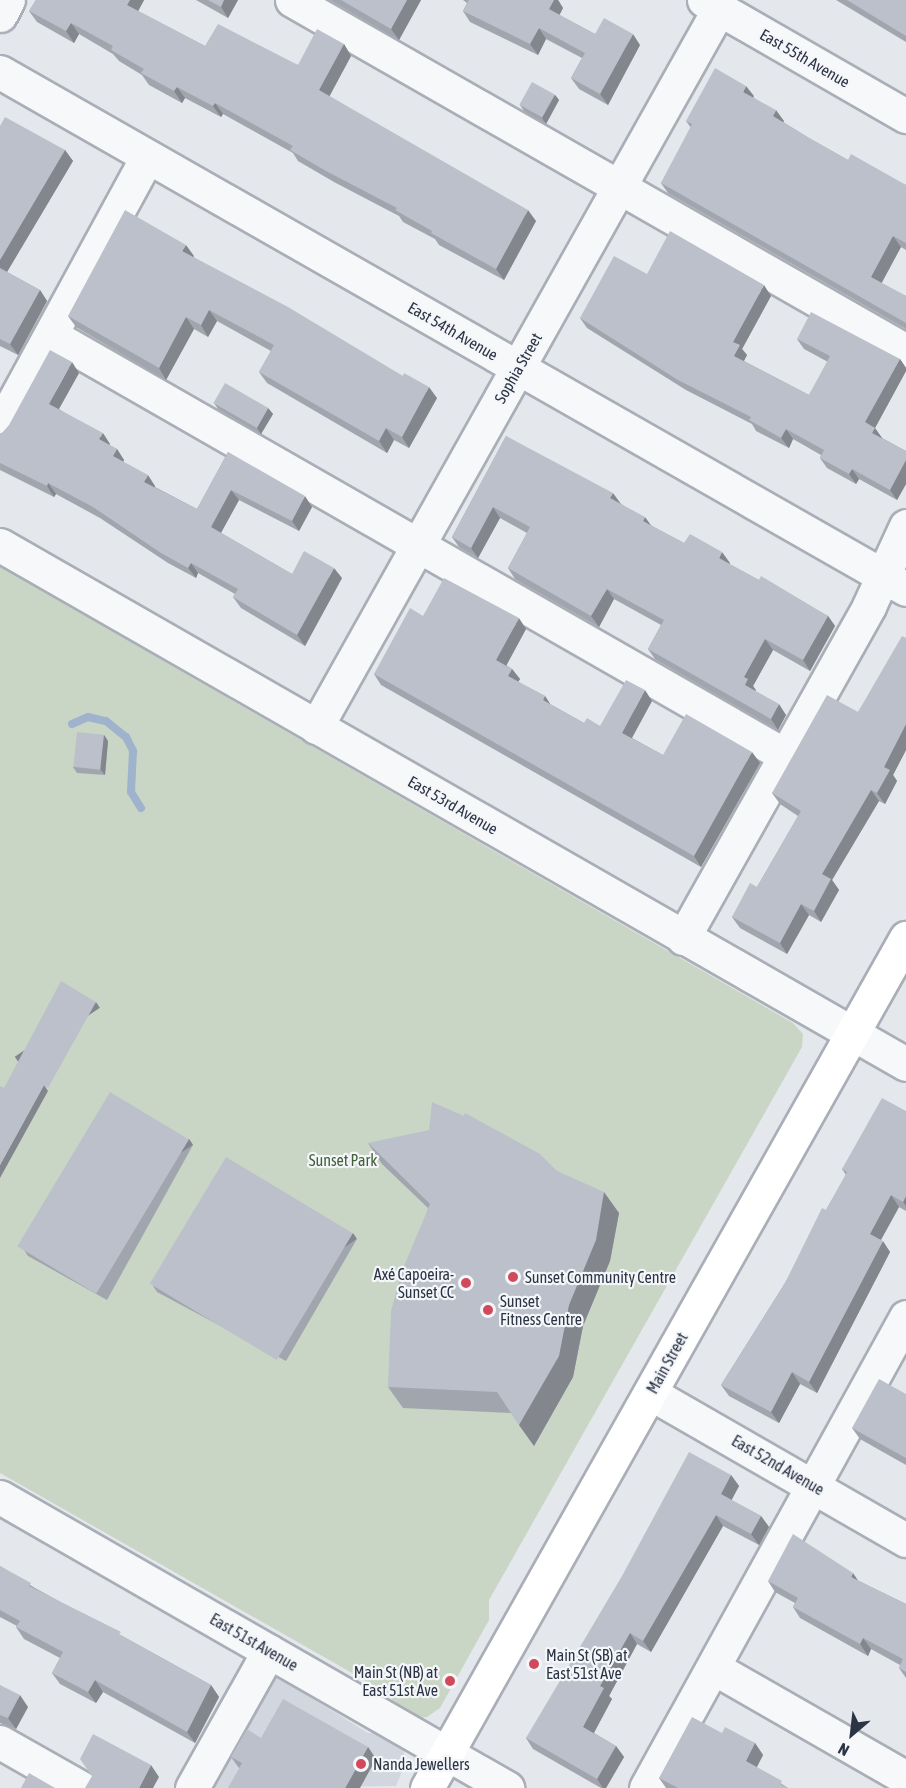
<!DOCTYPE html>
<html>
<head>
<meta charset="utf-8">
<style>
	body { margin:0 }
	#map { position:relative; width:906px; height:1788px; overflow:hidden; background:#e4e7ec; font-family:"Asap Condensed",sans-serif }
	div>[style] { position:absolute }
	.built>* { inset:0; background:#d2d6de }
	.green>* { inset:0; background:#c9d6c5 }
	.stream>* { height:8px; margin:-4px; padding:0 4px; transform-origin:4px; border-radius:4px; background:#9fb4cc }
	.roads { filter:drop-shadow(2px 0 #a9aeb7) drop-shadow(-2px 0 #a9aeb7) drop-shadow(0 2px #a9aeb7) drop-shadow(0 -2px #a9aeb7) }
	.minor>* { height:33px; margin:-16.5px; padding:0 16.5px; transform-origin:16.5px; border-radius:16.5px; background:#f7f8fa }
	.major>* { height:33px; margin:-16.5px; padding:0 16.5px; transform-origin:16.5px; border-radius:16.5px; background:#fff }
	.wall>* { inset:0; background:#a1a5ae }
	.shaded-wall>* { inset:0; background:#83868d; transform-origin:0 0 }
	.building>* { inset:0; background:#bbc0ca; transform-origin:0 0 }
	.dots>* { width:16px; height:16px; translate:-50% -50%; box-sizing:border-box; border:3px solid #f4f6f9; border-radius:50% }
	span { translate:-50% -50%; white-space:nowrap; text-align:center; line-height:1.15; -webkit-text-stroke:4.5px #f4f6f9; paint-order:stroke }
	.street-label { font-size:16px; color:#2b3445 }
	.park-label { font-size:16px; color:#3f6138 }
	.poi-label { font-size:16px; color:#2b3445 }
	.right { translate:-100% -50%; text-align:right }
	.left { translate:0 -50%; text-align:left }
	.north { position:absolute; left:822px; top:1704px; width:60px; height:60px; -webkit-text-stroke:4px #f4f6f9; paint-order:stroke; rotate:208deg; font-size:16px; font-weight:700; line-height:24px; text-align:center; color:#2b3445 }
	.north::after { content:''; display:block; margin:auto; width:21px; height:27px; background:#2b3445; clip-path:polygon(50% 0,100% 100%,50% 72%,0 100%) }
</style>
</head>
<body>
<div id="map">
	<div class="built">
		<div style="clip-path:polygon(265px 1669px,368px 1733px,380px 1733px,400px 1743px,407px 1760px,396px 1786px,199px 1788px)"></div>
	</div>
	<div class="green">
		<div style="clip-path:polygon(0 567px,793px 1023px,803px 1034px,802px 1047px,489px 1600px,489px 1620px,440px 1708px,427px 1717px,416px 1718px,395px 1706px,389px 1694px,0 1473px)"></div>
	</div>
	<div class="stream">
		<div style="left:72px;top:724px;width:17px;rotate:-24deg"></div>
		<div style="left:88px;top:717px;width:18px;rotate:13deg"></div>
		<div style="left:106px;top:721px;width:26px;rotate:39deg"></div>
		<div style="left:126px;top:737px;width:16px;rotate:63deg"></div>
		<div style="left:133px;top:751px;width:41px;rotate:92.8deg"></div>
		<div style="left:131px;top:792px;width:19px;rotate:58deg"></div>
	</div>
	<div class="roads">
		<div class="minor">
			<div style="left:292px;top:0;width:707px;rotate:29.75deg"></div>
			<div style="left:704px;top:0;width:233px;rotate:29.9deg"></div>
			<div style="left:0;top:15px;width:17px;rotate:-62deg"></div>
			<div style="left:0;top:72px;width:1043px;rotate:29.71deg"></div>
			<div style="left:51px;top:335px;width:847px;rotate:29.8deg"></div>
			<div style="left:0;top:427px;width:307px;rotate:-61.4deg"></div>
			<div style="left:0;top:545px;width:1044px;rotate:29.81deg"></div>
			<div style="left:316px;top:727px;width:823px;rotate:-60.7deg"></div>
			<div style="left:683px;top:938px;width:381px;rotate:-60.7deg"></div>
			<div style="left:869px;top:606px;width:88px;rotate:-65.2deg"></div>
			<div style="left:650px;top:1393px;width:295px;rotate:29.9deg"></div>
			<div style="left:0;top:1497px;width:585px;rotate:29.85deg"></div>
			<div style="left:714px;top:1668px;width:221px;rotate:29.8deg"></div>
			<div style="left:0;top:1742px;width:93px;rotate:29.6deg"></div>
			<div style="left:192px;top:1788px;width:157px;rotate:-60.7deg"></div>
			<div style="left:646px;top:1788px;width:538px;rotate:-61.1deg"></div>
		</div>
		<div class="major">
			<div style="left:427px;top:1788px;width:976px;rotate:-60.6deg"></div>
		</div>
	</div>
	<div class="wall">
		<div style="clip-path:polygon(36px 0,144px 0,138px 11px,205px 46px,298px 65px,344px 44px,351px 56px,329px 96px,536px 221px,504px 280px,439px 245px,435px 239px,403px 222px,399px 216px,334px 182px,298px 161px,293px 153px,223px 114px,221px 117px,185px 98px,182px 103px,149px 85px,142px 75px,119px 61px,113px 54px,79px 34px,74px 43px,37px 22px,29px 11px)"></div>
		<div style="clip-path:polygon(196px 0,238px 0,228px 18px)"></div>
		<div style="clip-path:polygon(330px 0,421px 0,399px 40px)"></div>
		<div style="clip-path:polygon(463px 0,558px 0,563px 8px,559px 15px,595px 34px,640px 45px,608px 105px,579px 89px,571px 78px,582px 58px,546px 39px,538px 55px,470px 22px,463px 11px,467px 3px)"></div>
		<div style="clip-path:polygon(836px 0,906px 0,906px 42px)"></div>
		<div style="clip-path:polygon(555px 95px,559px 100px,546px 124px,524px 111px,520px 105px)"></div>
		<div style="clip-path:polygon(754px 96px,753px 97px,784px 121px,783px 122px,809px 138px,848px 160px,906px 185px,906px 250px,901px 247px,881px 283px,906px 296px,906px 329px,668px 193px,661px 183px,691px 128px,686px 121px)"></div>
		<div style="clip-path:polygon(0 126px,65px 150px,73px 161px,7px 272px,40px 290px,47px 301px,18px 355px,0 346px)"></div>
		<div style="clip-path:polygon(194px 256px,193px 257px,437px 398px,409px 448px,394px 440px,387px 453px,267px 383px,259px 372px,271px 351px,217px 321px,208px 337px,194px 329px,166px 380px,76px 327px,68px 316px)"></div>
		<div style="clip-path:polygon(647px 274px,771px 296px,742px 349px,747px 355px,744px 361px,809px 395px,828px 362px,804px 349px,797px 339px,900px 359px,906px 368px,906px 371px,875px 428px,882px 438px,906px 451px,906px 484px,897px 500px,859px 479px,856px 484px,827px 468px,820px 458px,821px 455px,793px 439px,789px 448px,756px 431px,752px 424px,686px 390px,587px 328px,580px 318px)"></div>
		<div style="clip-path:polygon(79px 373px,59px 409px,110px 444px,109px 445px,117px 449px,124px 460px,123px 462px,155px 486px,155px 487px,197px 509px,228px 452px,312px 507px,299px 531px,239px 500px,221px 533px,292px 574px,342px 578px,305px 646px,241px 608px,233px 597px,235px 594px,198px 573px,196px 578px,168px 563px,100px 518px,56px 494px,54px 497px,0 470px,0 433px,2px 433px)"></div>
		<div style="clip-path:polygon(214px 403px,268px 408px,273px 414px,261px 434px,218px 409px)"></div>
		<div style="clip-path:polygon(506px 436px,620px 503px,650px 525px,684px 543px,730px 563px,729px 564px,759px 580px,828px 616px,835px 626px,810px 671px,773px 650px,753px 686px,755px 691px,786px 715px,778px 730px,655px 659px,648px 649px,661px 625px,614px 599px,599px 627px,515px 579px,508px 568px,527px 533px,500px 518px,478px 558px,459px 547px,452px 537px)"></div>
		<div style="clip-path:polygon(423px 616px,526px 629px,506px 665px,512px 669px,520px 679px,518px 682px,545px 696px,550px 704px,584px 723px,600px 726px,652px 701px,632px 738px,663px 755px,760px 763px,701px 867px,381px 685px,374px 674px)"></div>
		<div style="clip-path:polygon(906px 638px,906px 750px,893px 775px,897px 781px,885px 804px,879px 801px,832px 880px,839px 890px,821px 922px,809px 915px,787px 954px,740px 928px,732px 917px,757px 887px,798px 816px,780px 804px,772px 793px,858px 712px)"></div>
		<div style="clip-path:polygon(104px 735px,108px 741px,105px 775px,77px 773px,73px 767px)"></div>
		<div style="clip-path:polygon(906px 1111px,906px 1211px,899px 1207px,881px 1240px,890px 1252px,817px 1393px,800px 1384px,779px 1423px,729px 1396px,721px 1385px,785px 1283px,826px 1210px,846px 1175px,842px 1169px)"></div>
		<div style="clip-path:polygon(189px 1139px,193px 1145px,107px 1300px,28px 1256px,24px 1250px)"></div>
		<div style="clip-path:polygon(368px 1143px,557px 1171px,619px 1213px,610px 1261px,583px 1326px,573px 1377px,534px 1446px,511px 1413px,403px 1408px,388px 1387px,428px 1208px,382px 1164px)"></div>
		<div style="clip-path:polygon(357px 1239px,286px 1361px,157px 1292px,153px 1286px)"></div>
		<div style="clip-path:polygon(906px 1394px,906px 1465px,860px 1439px,852px 1428px)"></div>
		<div style="clip-path:polygon(731px 1475px,739px 1486px,731px 1500px,761px 1516px,769px 1527px,759px 1545px,723px 1526px,651px 1652px,637px 1644px,609px 1696px,612px 1699px,594px 1733px,616px 1746px,624px 1757px,606px 1788px,601px 1788px,533px 1749px,526px 1738px)"></div>
		<div style="clip-path:polygon(0 1566px,35px 1588px,211px 1685px,219px 1697px,195px 1743px,103px 1692px,96px 1703px,60px 1684px,52px 1673px,60px 1658px,24px 1639px,16px 1627px,17px 1626px,0 1617px)"></div>
		<div style="clip-path:polygon(768px 1581px,859px 1581px,906px 1604px,906px 1678px,899px 1668px,900px 1665px,871px 1649px,868px 1656px,800px 1618px,793px 1607px,795px 1603px,775px 1592px)"></div>
		<div style="clip-path:polygon(0 1685px,28px 1707px,16px 1729px,0 1723px)"></div>
		<div style="clip-path:polygon(722px 1733px,755px 1743px,763px 1755px,756px 1767px,788px 1788px,666px 1788px,659px 1778px)"></div>
		<div style="clip-path:polygon(261px 1738px,368px 1747px,376px 1759px,239px 1768px,231px 1757px)"></div>
	</div>
	<div class="shaded-wall">
		<div style="clip-path:polygon(130px 0,144px 0,135px 17px,127px 5px)"></div>
		<div style="clip-path:polygon(224px 0,238px 0,228px 18px,221px 7px)"></div>
		<div style="clip-path:polygon(407px 0,421px 0,399px 40px,391px 29px)"></div>
		<div style="clip-path:polygon(554px 0,558px 0,563px 8px,557px 20px,549px 9px)"></div>
		<div style="clip-path:polygon(71px 23px,79px 34px,74px 43px,66px 31px)"></div>
		<div style="clip-path:polygon(539px 28px,546px 39px,538px 55px,530px 44px)"></div>
		<div style="clip-path:polygon(633px 34px,640px 45px,608px 105px,600px 94px)"></div>
		<div style="clip-path:polygon(344px 44px,351px 56px,327px 101px,319px 90px)"></div>
		<div style="clip-path:polygon(746px 86px,754px 96px,750px 102px,743px 92px)"></div>
		<div style="clip-path:polygon(177px 87px,185px 98px,182px 103px,174px 91px)"></div>
		<div style="clip-path:polygon(555px 95px,559px 100px,546px 124px,542px 118px)"></div>
		<div style="clip-path:polygon(215px 103px,223px 114px,221px 117px,213px 106px)"></div>
		<div style="clip-path:polygon(776px 110px,784px 121px,780px 127px,773px 116px)"></div>
		<div style="clip-path:polygon(65px 150px,73px 161px,4px 277px,0 271px,0 260px)"></div>
		<div style="clip-path:polygon(528px 210px,536px 221px,504px 280px,496px 269px)"></div>
		<div style="clip-path:polygon(893px 236px,901px 247px,879px 288px,871px 277px)"></div>
		<div style="clip-path:polygon(186px 245px,194px 256px,190px 263px,182px 251px)"></div>
		<div style="clip-path:polygon(764px 285px,771px 296px,742px 349px,747px 355px,741px 366px,734px 356px,733px 342px)"></div>
		<div style="clip-path:polygon(40px 290px,47px 301px,18px 355px,10px 344px)"></div>
		<div style="clip-path:polygon(209px 310px,217px 321px,208px 337px,201px 325px)"></div>
		<div style="clip-path:polygon(186px 317px,194px 329px,166px 380px,159px 368px)"></div>
		<div style="clip-path:polygon(900px 359px,906px 368px,906px 371px,875px 428px,882px 438px,879px 443px,865px 422px)"></div>
		<div style="clip-path:polygon(72px 362px,79px 373px,56px 414px,49px 404px)"></div>
		<div style="clip-path:polygon(429px 387px,437px 398px,409px 448px,402px 437px)"></div>
		<div style="clip-path:polygon(268px 408px,273px 414px,261px 434px,257px 428px)"></div>
		<div style="clip-path:polygon(386px 428px,394px 440px,387px 453px,379px 441px)"></div>
		<div style="clip-path:polygon(786px 429px,793px 439px,789px 448px,781px 438px)"></div>
		<div style="clip-path:polygon(103px 433px,110px 444px,106px 450px,99px 439px)"></div>
		<div style="clip-path:polygon(117px 449px,124px 460px,121px 467px,113px 456px)"></div>
		<div style="clip-path:polygon(906px 460px,906px 484px,897px 500px,890px 490px)"></div>
		<div style="clip-path:polygon(852px 469px,859px 479px,856px 484px,849px 474px)"></div>
		<div style="clip-path:polygon(148px 475px,155px 486px,152px 492px,144px 482px)"></div>
		<div style="clip-path:polygon(48px 483px,56px 494px,54px 497px,47px 486px)"></div>
		<div style="clip-path:polygon(231px 490px,239px 500px,218px 538px,211px 527px)"></div>
		<div style="clip-path:polygon(613px 493px,621px 504px,610px 498px)"></div>
		<div style="clip-path:polygon(305px 496px,312px 507px,299px 531px,292px 521px)"></div>
		<div style="clip-path:polygon(493px 507px,500px 518px,478px 558px,471px 548px)"></div>
		<div style="clip-path:polygon(645px 517px,653px 528px,643px 521px)"></div>
		<div style="clip-path:polygon(722px 552px,730px 563px,726px 569px,719px 558px)"></div>
		<div style="clip-path:polygon(191px 563px,198px 573px,196px 578px,188px 568px)"></div>
		<div style="clip-path:polygon(334px 568px,342px 578px,305px 646px,297px 635px)"></div>
		<div style="clip-path:polygon(607px 589px,614px 599px,599px 627px,591px 616px)"></div>
		<div style="clip-path:polygon(828px 616px,835px 626px,810px 671px,803px 660px)"></div>
		<div style="clip-path:polygon(519px 618px,526px 629px,504px 670px,496px 660px)"></div>
		<div style="clip-path:polygon(765px 639px,773px 650px,753px 686px,756px 690px,753px 695px,745px 685px,744px 677px)"></div>
		<div style="clip-path:polygon(512px 669px,520px 679px,515px 687px,508px 676px)"></div>
		<div style="clip-path:polygon(645px 690px,652px 701px,629px 743px,622px 733px)"></div>
		<div style="clip-path:polygon(545px 696px,552px 707px,543px 700px)"></div>
		<div style="clip-path:polygon(779px 704px,786px 715px,778px 730px,771px 719px)"></div>
		<div style="clip-path:polygon(906px 724px,906px 750px,893px 775px,897px 781px,885px 804px,877px 793px,884px 767px)"></div>
		<div style="clip-path:polygon(104px 735px,108px 741px,105px 775px,100px 769px)"></div>
		<div style="clip-path:polygon(752px 752px,760px 763px,701px 867px,694px 856px)"></div>
		<div style="clip-path:polygon(871px 790px,879px 801px,832px 880px,839px 890px,821px 922px,814px 911px,822px 874px)"></div>
		<div style="clip-path:polygon(801px 904px,809px 915px,787px 954px,780px 943px)"></div>
		<div style="left:96px;top:1002px;width:7px;height:98px;rotate:56deg"></div>
		<div style="clip-path:polygon(44px 1085px,48px 1091px,0 1178px,0 1165px)"></div>
		<div style="left:189px;top:1139px;width:7px;height:178px;rotate:56deg"></div>
		<div style="clip-path:polygon(604px 1192px,619px 1213px,610px 1261px,583px 1326px,573px 1377px,534px 1446px,519px 1425px,569px 1305px)"></div>
		<div style="clip-path:polygon(891px 1195px,899px 1207px,878px 1245px,870px 1234px)"></div>
		<div style="clip-path:polygon(906px 1196px,906px 1206px,903px 1202px)"></div>
		<div style="left:353px;top:1233px;width:7px;height:142px;rotate:56deg"></div>
		<div style="clip-path:polygon(883px 1241px,890px 1252px,817px 1393px,809px 1382px)"></div>
		<div style="clip-path:polygon(792px 1372px,800px 1384px,779px 1423px,771px 1412px)"></div>
		<div style="clip-path:polygon(731px 1475px,739px 1486px,729px 1505px,721px 1494px)"></div>
		<div style="clip-path:polygon(716px 1515px,723px 1526px,651px 1652px,643px 1641px)"></div>
		<div style="clip-path:polygon(761px 1516px,769px 1527px,759px 1545px,751px 1534px)"></div>
		<div style="clip-path:polygon(853px 1573px,861px 1585px,851px 1577px)"></div>
		<div style="clip-path:polygon(630px 1633px,637px 1644px,609px 1696px,612px 1699px,591px 1738px,583px 1727px,600px 1686px)"></div>
		<div style="clip-path:polygon(863px 1638px,871px 1649px,868px 1656px,860px 1644px)"></div>
		<div style="clip-path:polygon(95px 1680px,103px 1692px,96px 1703px,88px 1692px)"></div>
		<div style="clip-path:polygon(211px 1685px,219px 1697px,195px 1743px,187px 1732px)"></div>
		<div style="clip-path:polygon(20px 1695px,28px 1707px,16px 1729px,8px 1718px)"></div>
		<div style="clip-path:polygon(755px 1743px,763px 1755px,754px 1773px,746px 1761px)"></div>
		<div style="clip-path:polygon(616px 1746px,624px 1757px,606px 1788px,603px 1788px,597px 1779px)"></div>
		<div style="clip-path:polygon(368px 1747px,376px 1759px,360px 1788px,345px 1788px)"></div>
		<div style="clip-path:polygon(151px 1765px,159px 1777px,153px 1788px,139px 1788px)"></div>
	</div>
	<div class="building">
		<div style="clip-path:polygon(36px 0,130px 0,127px 5px,205px 46px,218px 24px,298px 65px,317px 29px,344px 44px,319px 90px,528px 210px,496px 269px,431px 233px,432px 231px,395px 210px,397px 208px,326px 171px,290px 150px,293px 146px,215px 103px,213px 106px,177px 87px,174px 91px,141px 73px,144px 69px,111px 50px,113px 46px,71px 23px,66px 31px,29px 11px)"></div>
		<div style="clip-path:polygon(208px 0,224px 0,221px 7px)"></div>
		<div style="clip-path:polygon(341px 0,407px 0,391px 29px)"></div>
		<div style="clip-path:polygon(469px 0,554px 0,549px 9px,595px 34px,604px 18px,633px 34px,600px 94px,571px 78px,585px 53px,539px 28px,530px 44px,463px 11px)"></div>
		<div style="clip-path:polygon(847px 0,906px 0,906px 36px)"></div>
		<div style="clip-path:polygon(715px 68px,746px 86px,743px 92px,776px 110px,773px 116px,809px 138px,848px 160px,851px 154px,906px 185px,906px 243px,893px 236px,871px 277px,906px 296px,906px 323px,661px 183px,692px 124px,686px 121px)"></div>
		<div style="left:532px;top:82px;width:26px;height:26px;rotate:29deg"></div>
		<div style="clip-path:polygon(5px 117px,65px 150px,0 260px,0 126px)"></div>
		<div style="clip-path:polygon(125px 210px,186px 245px,182px 251px,288px 307px,403px 376px,404px 373px,429px 387px,402px 437px,386px 428px,379px 441px,259px 372px,274px 345px,209px 310px,201px 325px,186px 317px,159px 368px,68px 316px)"></div>
		<div style="clip-path:polygon(670px 231px,764px 285px,733px 342px,740px 345px,734px 356px,809px 395px,830px 356px,797px 339px,811px 312px,900px 359px,865px 422px,875px 428px,872px 433px,906px 451px,906px 460px,890px 490px,852px 469px,849px 474px,820px 458px,824px 450px,786px 429px,781px 438px,749px 420px,751px 417px,678px 380px,580px 318px,614px 256px,647px 274px)"></div>
		<div style="clip-path:polygon(0 268px,40px 290px,10px 344px,0 339px)"></div>
		<div style="clip-path:polygon(50px 350px,72px 362px,49px 404px,103px 433px,99px 439px,117px 449px,113px 456px,148px 475px,144px 482px,197px 509px,228px 452px,305px 496px,292px 521px,231px 490px,211px 527px,292px 574px,304px 551px,334px 568px,297px 635px,233px 597px,238px 589px,191px 563px,188px 568px,161px 553px,93px 507px,48px 483px,47px 486px,0 463px,0 433px,2px 433px,9px 425px)"></div>
		<div style="left:225px;top:383px;width:50px;height:23px;rotate:30deg"></div>
		<div style="clip-path:polygon(506px 436px,613px 493px,610px 498px,645px 517px,643px 521px,684px 543px,690px 534px,722px 552px,719px 558px,759px 580px,761px 576px,828px 616px,803px 660px,765px 639px,744px 677px,748px 679px,745px 685px,779px 704px,771px 719px,648px 649px,664px 620px,607px 589px,591px 616px,508px 568px,530px 527px,493px 507px,471px 548px,452px 537px)"></div>
		<div style="clip-path:polygon(444px 578px,519px 618px,496px 660px,512px 669px,508px 676px,545px 696px,543px 700px,584px 723px,587px 718px,600px 726px,626px 680px,645px 690px,622px 733px,663px 755px,686px 714px,752px 752px,694px 856px,374px 674px,410px 608px,423px 616px)"></div>
		<div style="clip-path:polygon(902px 636px,906px 638px,906px 724px,884px 767px,890px 770px,877px 793px,871px 790px,822px 874px,831px 879px,814px 911px,801px 904px,780px 943px,732px 917px,750px 883px,757px 887px,801px 811px,772px 793px,827px 695px,858px 712px)"></div>
		<div style="left:77px;top:732px;width:27px;height:35px;rotate:6deg"></div>
		<div style="clip-path:polygon(61px 981px,96px 1002px,48px 1088px,44px 1085px,0 1165px,0 1086px,4px 1088px)"></div>
		<div style="left:110px;top:1092px;width:92px;height:180px;rotate:31deg"></div>
		<div style="clip-path:polygon(882px 1098px,906px 1111px,906px 1196px,903px 1202px,891px 1195px,870px 1234px,883px 1241px,809px 1382px,792px 1372px,771px 1412px,721px 1385px,785px 1283px,822px 1208px,826px 1210px,847px 1172px,842px 1169px)"></div>
		<div style="clip-path:polygon(432px 1102px,464px 1116px,465px 1113px,540px 1154px,557px 1171px,604px 1192px,596px 1240px,569px 1305px,559px 1356px,519px 1425px,497px 1392px,388px 1387px,391px 1311px,402px 1271px,430px 1204px,368px 1143px,429px 1130px)"></div>
		<div style="left:226px;top:1157px;width:148px;height:148px;rotate:31deg"></div>
		<div style="clip-path:polygon(879px 1379px,906px 1394px,906px 1458px,852px 1428px)"></div>
		<div style="clip-path:polygon(689px 1452px,731px 1475px,721px 1494px,761px 1516px,751px 1534px,716px 1515px,643px 1641px,630px 1633px,600px 1686px,604px 1688px,583px 1727px,616px 1746px,597px 1779px,526px 1738px,622px 1576px)"></div>
		<div style="clip-path:polygon(793px 1534px,853px 1573px,851px 1577px,906px 1604px,906px 1672px,899px 1668px,903px 1659px,863px 1638px,860px 1644px,793px 1607px,798px 1598px,768px 1581px)"></div>
		<div style="clip-path:polygon(0 1566px,31px 1583px,29px 1586px,121px 1632px,119px 1634px,211px 1685px,187px 1732px,95px 1680px,88px 1692px,52px 1673px,63px 1652px,16px 1627px,20px 1621px,0 1610px)"></div>
		<div style="clip-path:polygon(0 1685px,20px 1695px,8px 1718px,0 1715px)"></div>
		<div style="clip-path:polygon(283px 1699px,368px 1747px,345px 1788px,228px 1788px,242px 1763px,231px 1757px,247px 1729px,261px 1738px)"></div>
		<div style="clip-path:polygon(692px 1717px,722px 1733px,725px 1727px,755px 1743px,746px 1761px,782px 1781px,780px 1784px,788px 1788px,678px 1788px,659px 1778px)"></div>
		<div style="clip-path:polygon(93px 1734px,151px 1765px,139px 1788px,85px 1788px,92px 1776px,80px 1759px)"></div>
		<div style="clip-path:polygon(29px 1773px,55px 1788px,21px 1788px)"></div>
	</div>
	<div class="dots">
		<div style="left:513px;top:1277px;background:#d1495b"></div>
		<div style="left:466px;top:1283px;background:#d1495b"></div>
		<div style="left:488px;top:1310px;background:#d1495b"></div>
		<div style="left:534px;top:1664px;background:#d1495b"></div>
		<div style="left:450px;top:1681px;background:#d1495b"></div>
		<div style="left:361px;top:1764px;background:#d1495b"></div>
	</div>
	<div class="street-label">
		<span style="left:805px;top:58px;rotate:30deg">East 55th Avenue</span>
		<span style="left:453px;top:331px;rotate:30deg">East 54th Avenue</span>
		<span style="left:518px;top:368px;rotate:-60deg">Sophia Street</span>
		<span style="left:453px;top:805px;rotate:30deg">East 53rd Avenue</span>
		<span style="left:667px;top:1363px;rotate:-61deg">Main Street</span>
		<span style="left:778px;top:1465px;rotate:30deg">East 52nd Avenue</span>
		<span style="left:254px;top:1642px;rotate:30deg">East 51st Avenue</span>
	</div>
	<div class="park-label">
		<span style="left:343px;top:1160px">Sunset Park</span>
	</div>
	<div class="poi-label">
		<span class="right" style="left:454px;top:1283px">Axé Capoeira-<br>Sunset CC</span>
		<span class="left" style="left:525px;top:1277px">Sunset Community Centre</span>
		<span class="left" style="left:500px;top:1310px">Sunset<br>Fitness Centre</span>
		<span class="left" style="left:546px;top:1664px">Main St (SB) at<br>East 51st Ave</span>
		<span class="right" style="left:438px;top:1681px">Main St (NB) at<br>East 51st Ave</span>
		<span class="left" style="left:373px;top:1764px">Nanda Jewellers</span>
	</div>
	<div class="north">N</div>
</div>
</body>
</html>
